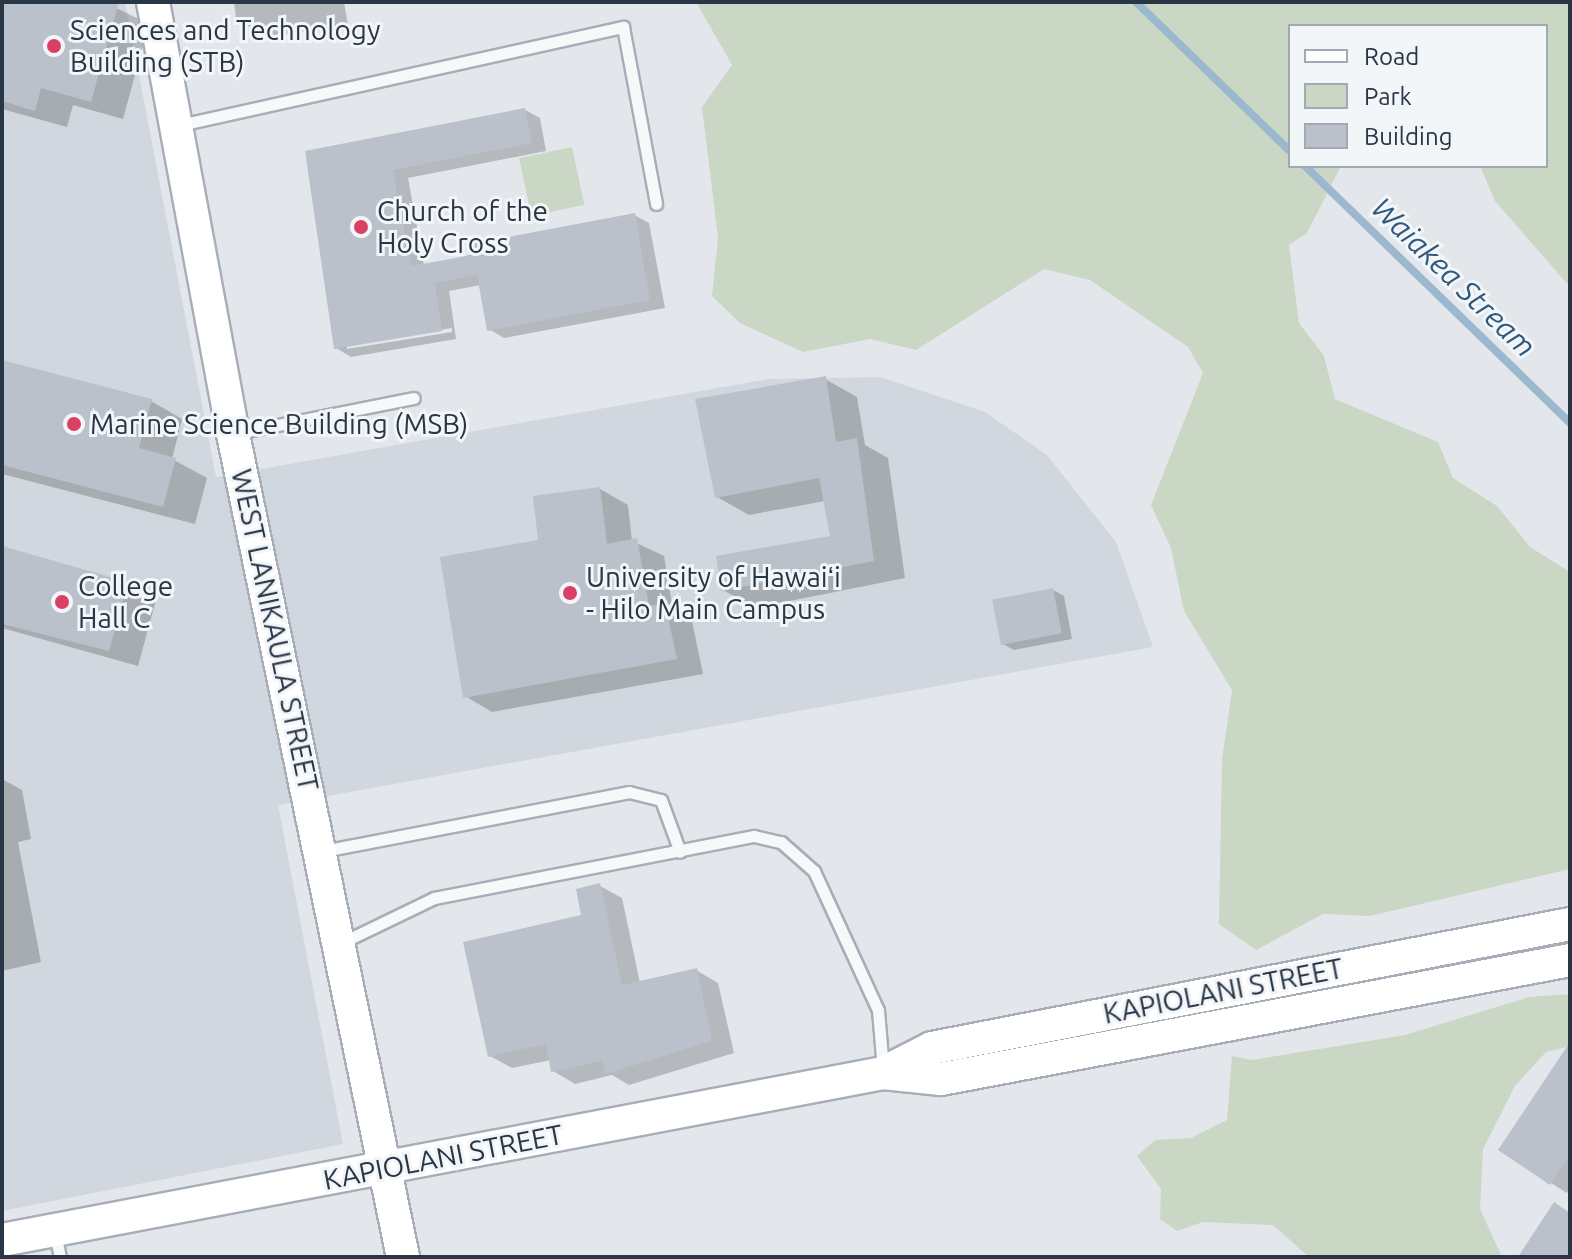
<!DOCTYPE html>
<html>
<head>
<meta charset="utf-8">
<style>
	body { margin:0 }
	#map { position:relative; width:1572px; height:1259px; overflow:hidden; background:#e3e7ec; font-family:Ubuntu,sans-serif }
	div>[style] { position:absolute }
	.built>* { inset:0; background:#d1d7de }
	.green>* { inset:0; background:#cad7c4; transform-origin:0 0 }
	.shadow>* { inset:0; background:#0003 }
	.stream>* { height:8px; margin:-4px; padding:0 4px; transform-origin:4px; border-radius:4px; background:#9cb8ce }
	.building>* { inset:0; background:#bac1ca; transform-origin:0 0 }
	.roads { filter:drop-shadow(2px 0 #a7aeb7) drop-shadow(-2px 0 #a7aeb7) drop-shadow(0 2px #a7aeb7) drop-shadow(0 -2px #a7aeb7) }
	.lane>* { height:11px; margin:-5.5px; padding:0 5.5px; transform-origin:5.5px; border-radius:5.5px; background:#f6f8fa }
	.secondary>* { height:32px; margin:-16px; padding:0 16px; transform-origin:16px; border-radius:16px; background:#fff }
	.dots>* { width:22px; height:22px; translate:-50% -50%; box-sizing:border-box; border:4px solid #f3f6f9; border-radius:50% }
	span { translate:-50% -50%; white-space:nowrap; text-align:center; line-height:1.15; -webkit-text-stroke:6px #f3f6f9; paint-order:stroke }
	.poi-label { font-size:28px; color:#293646 }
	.left { translate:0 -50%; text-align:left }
	.street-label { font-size:28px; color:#293646 }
	.water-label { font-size:30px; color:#30587d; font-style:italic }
	.frame { position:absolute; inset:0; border:4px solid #293646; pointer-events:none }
	.legend { position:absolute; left:1288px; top:24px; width:260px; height:144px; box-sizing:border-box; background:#f3f6f9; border:2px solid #a2a9b1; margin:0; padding:10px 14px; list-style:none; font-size:24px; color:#293646 }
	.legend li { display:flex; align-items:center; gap:16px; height:40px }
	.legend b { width:40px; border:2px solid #a2a9b1 }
</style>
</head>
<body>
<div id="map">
	<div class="built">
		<div style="clip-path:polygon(2px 2px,125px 2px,216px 477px,768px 379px,880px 377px,985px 412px,1047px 455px,1116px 542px,1153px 647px,278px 805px,343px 1144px,2px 1211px)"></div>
	</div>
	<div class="green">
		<div style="clip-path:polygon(696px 2px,1570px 2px,1570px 287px,1495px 201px,1480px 166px,1546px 166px,1546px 26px,1290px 26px,1290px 166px,1341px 166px,1307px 233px,1289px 245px,1299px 323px,1324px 356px,1335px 399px,1438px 442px,1453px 478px,1497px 506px,1530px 547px,1570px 572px,1570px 869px,1370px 916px,1323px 914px,1256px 950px,1219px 924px,1222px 760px,1232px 690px,1184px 611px,1171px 548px,1151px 505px,1203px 373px,1188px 347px,1090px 280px,1044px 269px,916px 350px,870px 339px,803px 352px,740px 323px,712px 296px,718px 238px,702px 107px,732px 65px)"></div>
		<div style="left:572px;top:147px;width:59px;height:54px;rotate:78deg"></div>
		<div style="clip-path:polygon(1570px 994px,1570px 1046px,1546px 1052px,1515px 1086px,1483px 1149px,1480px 1209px,1502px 1257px,1309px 1257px,1273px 1225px,1203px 1222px,1177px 1231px,1160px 1219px,1161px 1189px,1137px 1156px,1155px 1140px,1191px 1138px,1227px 1120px,1232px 1056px,1252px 1060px,1405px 1035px,1529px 997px)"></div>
	</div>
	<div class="shadow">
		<div style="clip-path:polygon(2px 2px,104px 2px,149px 24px,123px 119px,73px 105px,67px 127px,2px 109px)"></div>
		<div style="clip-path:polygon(234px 2px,344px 2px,348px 25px,268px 37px,236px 19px)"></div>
		<div style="clip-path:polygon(evenodd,525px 110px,540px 118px,546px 151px,408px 178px,424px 266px,634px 215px,649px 223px,665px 308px,504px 338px,489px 329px,481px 285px,449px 291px,456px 339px,351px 357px,336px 348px,308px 153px,525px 110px,452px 328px,452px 332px,347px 349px,347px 345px,452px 328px)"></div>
		<div style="clip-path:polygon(2px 366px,151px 401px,182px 419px,172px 459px,207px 478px,195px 524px,2px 474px)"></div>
		<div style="clip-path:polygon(825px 379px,857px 397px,865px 445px,888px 458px,905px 578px,755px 608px,723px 590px,833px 538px,825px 501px,749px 515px,717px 497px)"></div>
		<div style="clip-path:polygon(600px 489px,628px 505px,632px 541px,664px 556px,673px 610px,692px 621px,703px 674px,492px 712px,465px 696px,541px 541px)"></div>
		<div style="clip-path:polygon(2px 550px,127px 583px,156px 600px,138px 666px,2px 628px)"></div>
		<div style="clip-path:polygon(1053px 590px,1064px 596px,1072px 639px,1014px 650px,1003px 644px)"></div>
		<div style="clip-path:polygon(2px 779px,22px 790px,31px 839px,18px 842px,41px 962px,2px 971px)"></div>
		<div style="clip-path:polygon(600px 886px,622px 898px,640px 983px,696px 970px,718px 983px,734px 1053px,629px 1085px,612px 1075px,575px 1084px,553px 1071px,551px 1060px,512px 1068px,490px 1056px)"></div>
		<div style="clip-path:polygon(1570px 1060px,1570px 1188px,1567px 1193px,1551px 1183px)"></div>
	</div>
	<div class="stream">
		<div style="left:1136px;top:2px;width:214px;rotate:44.1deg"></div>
		<div style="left:1305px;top:166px;width:369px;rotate:44.1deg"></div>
	</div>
	<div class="building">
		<div style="clip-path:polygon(2px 2px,119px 2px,91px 102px,41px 88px,35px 111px,2px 101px)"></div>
		<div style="clip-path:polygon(525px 108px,532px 143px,393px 170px,411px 266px,473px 255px,471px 244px,635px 213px,650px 300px,487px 331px,477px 275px,435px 283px,442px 331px,334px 349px,305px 151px)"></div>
		<div style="clip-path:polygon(2px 360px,152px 399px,139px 448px,176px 458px,163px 507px,2px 465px)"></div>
		<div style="clip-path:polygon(826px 376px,836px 442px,857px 438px,874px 561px,721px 591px,716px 556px,830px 536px,819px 478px,715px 498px,695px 399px)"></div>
		<div style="clip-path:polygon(600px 487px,607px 544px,637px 538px,649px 606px,665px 603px,677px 659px,463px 698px,440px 557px,538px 540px,533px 496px)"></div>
		<div style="clip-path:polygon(2px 546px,128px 582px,109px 651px,2px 624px)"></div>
		<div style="left:1053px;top:588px;width:46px;height:62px;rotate:79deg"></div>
		<div style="clip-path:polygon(600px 883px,622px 985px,697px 968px,712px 1041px,605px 1074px,602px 1061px,551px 1072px,546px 1044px,488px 1057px,463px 942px,581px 915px,576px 889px)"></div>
		<div style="clip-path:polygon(1570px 1042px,1570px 1154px,1550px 1185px,1498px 1150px)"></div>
		<div style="clip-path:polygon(1554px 1202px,1570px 1213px,1570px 1257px,1518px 1257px)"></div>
	</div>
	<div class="roads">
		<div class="lane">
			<div style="left:180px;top:125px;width:454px;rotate:-12.5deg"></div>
			<div style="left:623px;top:27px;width:180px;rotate:79.4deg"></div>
			<div style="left:237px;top:433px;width:180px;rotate:-11.2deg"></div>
			<div style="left:323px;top:851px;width:312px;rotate:-10.9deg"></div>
			<div style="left:629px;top:792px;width:33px;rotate:14deg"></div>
			<div style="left:661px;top:800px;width:55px;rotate:69.9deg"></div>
			<div style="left:341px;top:943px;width:103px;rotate:-25.8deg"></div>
			<div style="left:434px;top:898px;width:326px;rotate:-11deg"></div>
			<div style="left:754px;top:836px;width:28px;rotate:13deg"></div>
			<div style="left:781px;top:842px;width:44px;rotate:41.3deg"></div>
			<div style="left:814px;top:871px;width:153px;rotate:65.3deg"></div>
			<div style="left:878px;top:1010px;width:60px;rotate:85.2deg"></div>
			<div style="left:55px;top:1232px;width:25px;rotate:79deg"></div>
		</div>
		<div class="secondary">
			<div style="left:153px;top:2px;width:439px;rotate:79.5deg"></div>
			<div style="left:233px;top:434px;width:840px;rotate:78.33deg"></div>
			<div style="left:883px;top:1073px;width:55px;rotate:-27deg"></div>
			<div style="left:932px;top:1048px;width:650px;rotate:-11deg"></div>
			<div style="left:2px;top:1240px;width:897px;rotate:-10.73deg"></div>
			<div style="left:883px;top:1073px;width:58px;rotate:5.9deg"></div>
			<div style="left:941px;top:1079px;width:640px;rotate:-10.71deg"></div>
		</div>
	</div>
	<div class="dots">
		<div style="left:54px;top:46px;background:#d94063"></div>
		<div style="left:361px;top:227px;background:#d94063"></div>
		<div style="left:74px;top:424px;background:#d94063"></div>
		<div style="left:570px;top:593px;background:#d94063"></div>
		<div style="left:62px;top:602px;background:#d94063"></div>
	</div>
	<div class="poi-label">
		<span class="left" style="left:70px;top:46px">Sciences and Technology<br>Building (STB)</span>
		<span class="left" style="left:377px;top:227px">Church of the<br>Holy Cross</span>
		<span class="left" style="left:90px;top:424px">Marine Science Building (MSB)</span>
		<span class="left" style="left:586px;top:593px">University of Hawaiʻi<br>- Hilo Main Campus</span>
		<span class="left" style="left:78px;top:602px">College<br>Hall C</span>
	</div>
	<div class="street-label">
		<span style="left:275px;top:630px;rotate:78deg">WEST LANIKAULA STREET</span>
		<span style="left:1223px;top:991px;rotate:-11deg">KAPIOLANI STREET</span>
		<span style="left:443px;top:1157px;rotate:-11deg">KAPIOLANI STREET</span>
	</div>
	<div class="water-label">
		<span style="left:1454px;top:277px;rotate:44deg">Waiakea Stream</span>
	</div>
	<div class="frame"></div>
	<ul class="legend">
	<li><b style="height:10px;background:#fff"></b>Road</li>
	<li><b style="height:22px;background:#cad7c4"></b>Park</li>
	<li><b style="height:22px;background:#bac1ca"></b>Building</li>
	</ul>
</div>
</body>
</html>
